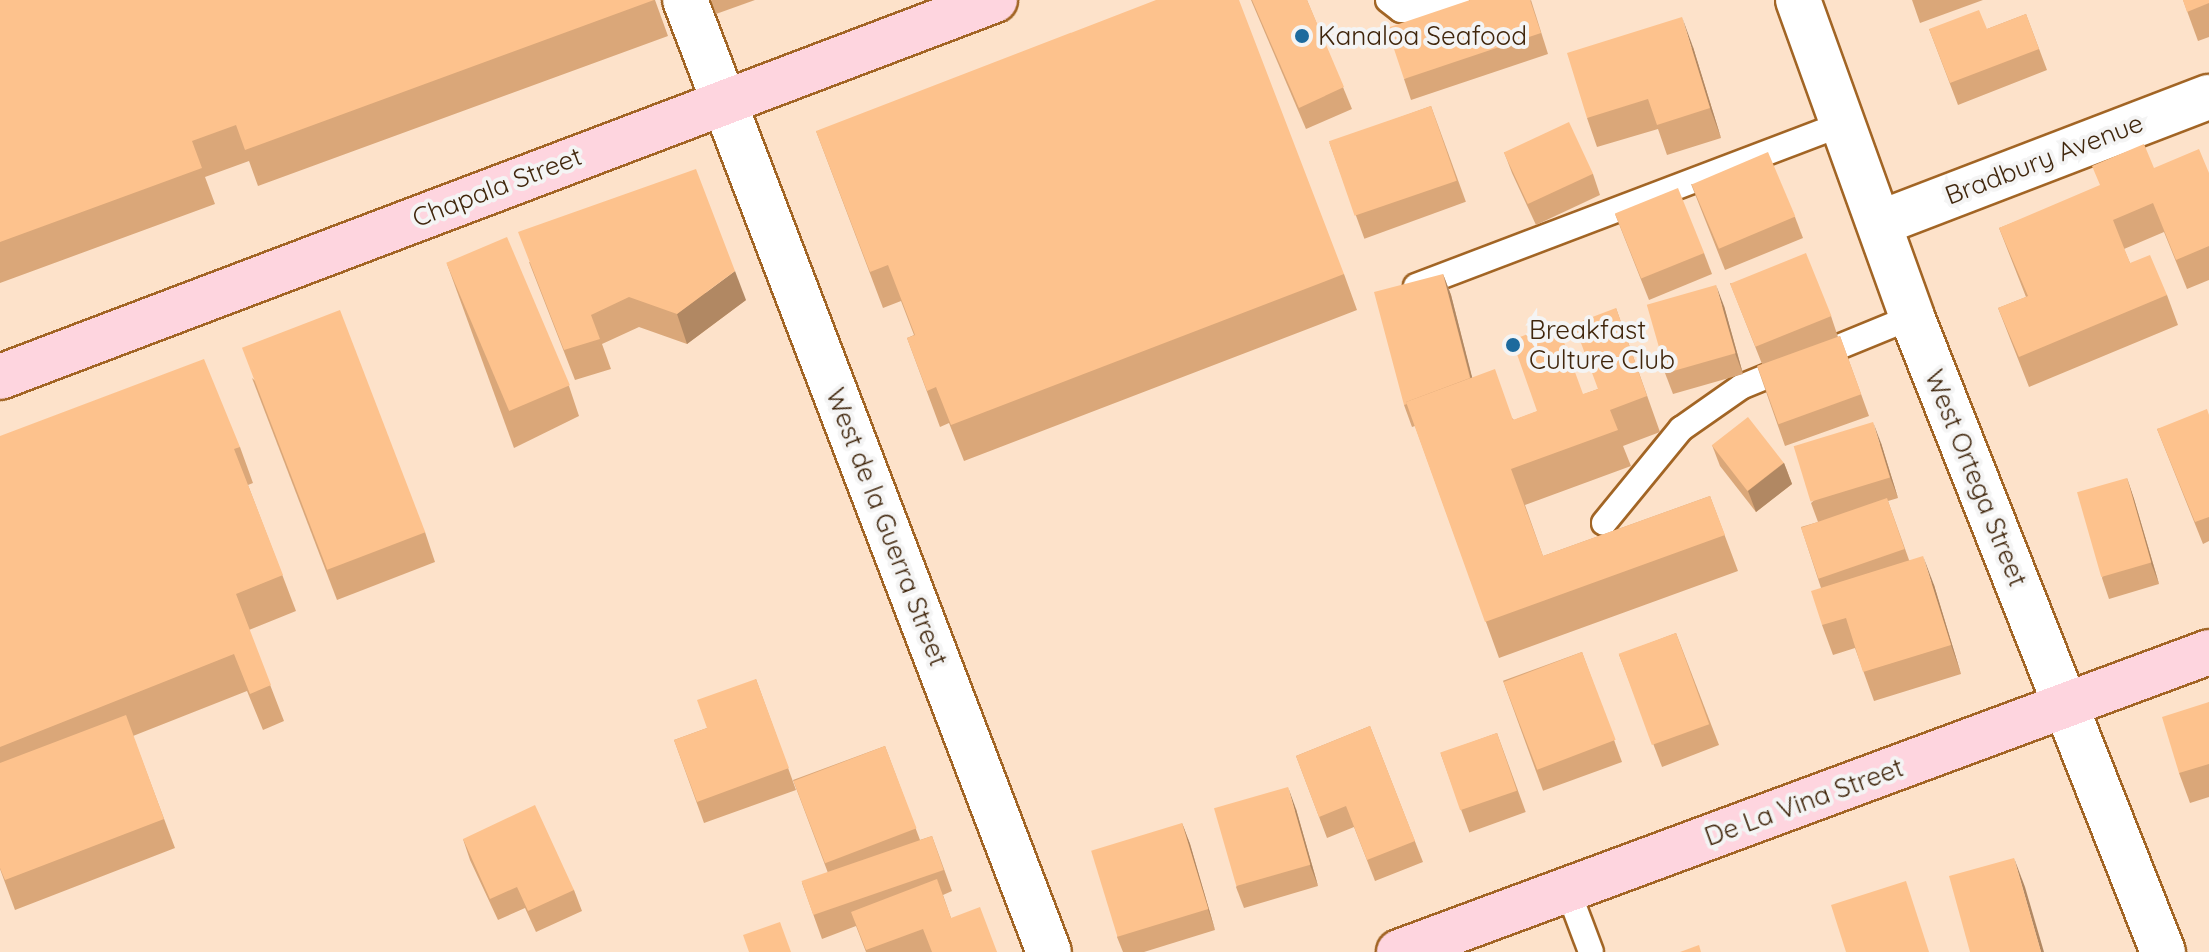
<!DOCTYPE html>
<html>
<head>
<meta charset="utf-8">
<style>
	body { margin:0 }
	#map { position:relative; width:2209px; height:952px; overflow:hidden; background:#fde2ca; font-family:Quicksand,sans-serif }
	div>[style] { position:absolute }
	.roads { filter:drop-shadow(2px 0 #a26525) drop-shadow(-2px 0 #a26525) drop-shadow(0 2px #a26525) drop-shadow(0 -2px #a26525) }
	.lane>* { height:24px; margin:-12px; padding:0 12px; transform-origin:12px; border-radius:12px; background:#fff }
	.street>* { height:44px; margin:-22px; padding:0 22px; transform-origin:22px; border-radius:22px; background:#fff }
	.primary>* { height:44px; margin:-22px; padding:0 22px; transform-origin:22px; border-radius:22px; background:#fed5df }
	.wall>* { inset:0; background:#daa779; transform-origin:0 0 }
	.shaded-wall>* { inset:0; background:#b18863 }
	.building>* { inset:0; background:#fdc28d; transform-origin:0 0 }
	.dots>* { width:22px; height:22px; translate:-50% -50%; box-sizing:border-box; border:4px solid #f4f4f4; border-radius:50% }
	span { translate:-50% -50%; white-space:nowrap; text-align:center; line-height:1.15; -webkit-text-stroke:8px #f4f4f4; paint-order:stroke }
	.poi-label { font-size:26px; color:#40260c }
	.left { translate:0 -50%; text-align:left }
	.street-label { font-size:26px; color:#40260c }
</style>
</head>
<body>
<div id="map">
	<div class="roads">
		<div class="lane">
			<div style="left:1388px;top:0;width:16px;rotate:38deg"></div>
			<div style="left:1401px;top:10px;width:21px;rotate:3deg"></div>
			<div style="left:1422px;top:11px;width:37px;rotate:-17deg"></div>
			<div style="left:1416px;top:286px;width:456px;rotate:-20.8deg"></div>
			<div style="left:1604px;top:523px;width:122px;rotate:-50.7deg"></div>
			<div style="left:1681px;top:429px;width:73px;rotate:-35deg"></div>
			<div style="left:1741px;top:387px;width:185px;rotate:-22.3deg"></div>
			<div style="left:1567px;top:888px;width:68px;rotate:69.4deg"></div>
		</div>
		<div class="street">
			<div style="left:685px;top:0;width:1019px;rotate:69.08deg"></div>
			<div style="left:1798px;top:0;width:337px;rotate:70.2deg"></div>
			<div style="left:1912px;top:317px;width:683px;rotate:68.43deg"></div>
			<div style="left:1880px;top:223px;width:352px;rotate:-21deg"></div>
		</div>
		<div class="primary">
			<div style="left:0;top:377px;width:1064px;rotate:-20.75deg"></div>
			<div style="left:1399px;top:952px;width:864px;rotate:-20.32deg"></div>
		</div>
	</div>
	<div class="wall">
		<div style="clip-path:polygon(0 0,655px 0,668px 36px,258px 186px,249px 161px,205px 177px,215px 204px,0 283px)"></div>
		<div style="clip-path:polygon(711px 0,755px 0,716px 14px)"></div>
		<div style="clip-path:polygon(1251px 0,1307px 0,1352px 109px,1306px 129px)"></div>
		<div style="clip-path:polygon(1531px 0,1548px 54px,1411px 100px,1404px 79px)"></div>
		<div style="clip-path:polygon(1912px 0,1983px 0,1920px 23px)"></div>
		<div style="clip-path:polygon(2183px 0,2209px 0,2209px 37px,2198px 41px)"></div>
		<div style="clip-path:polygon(2026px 14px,2047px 70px,1958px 105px,1929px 29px,1987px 29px)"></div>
		<div style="clip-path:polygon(1693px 47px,1721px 138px,1667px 155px,1658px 129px,1597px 147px,1587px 118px)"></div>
		<div style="left:1431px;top:106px;width:102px;height:108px;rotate:70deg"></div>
		<div style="clip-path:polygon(816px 131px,1344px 274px,1357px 310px,964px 461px,949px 423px,940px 427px,907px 338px,914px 335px,901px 301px,883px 308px)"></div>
		<div style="clip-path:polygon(1504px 152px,1593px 174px,1600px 195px,1536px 225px,1512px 173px)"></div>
		<div style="clip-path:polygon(2154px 168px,2209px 173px,2209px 280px,2187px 289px,2164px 232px,2124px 249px,2130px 263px,2167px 295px,2178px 325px,2029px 387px,1998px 308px,2026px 297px,1999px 228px)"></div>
		<div style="clip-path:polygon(1691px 184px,1795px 217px,1803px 238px,1725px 270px)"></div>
		<div style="clip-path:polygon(1615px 214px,1704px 253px,1712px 274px,1649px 300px)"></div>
		<div style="clip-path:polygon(529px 262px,746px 300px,687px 344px,639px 327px,602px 344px,611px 369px,575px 380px)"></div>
		<div style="clip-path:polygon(447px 264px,569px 386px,579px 416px,514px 448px)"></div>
		<div style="clip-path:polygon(1443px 274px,1451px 295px,1472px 378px,1514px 420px,1598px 389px,1616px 308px,1660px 432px,1623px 446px,1631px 466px,1525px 505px,1543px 556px,1710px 496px,1738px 571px,1499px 658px,1415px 426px,1412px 427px,1404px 405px)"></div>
		<div style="clip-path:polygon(1730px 283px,1831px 316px,1838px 337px,1840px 336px,1869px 416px,1785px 446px,1757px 366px,1762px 364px)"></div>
		<div style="clip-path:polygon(1724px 306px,1743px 374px,1673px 394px,1665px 373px)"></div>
		<div style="clip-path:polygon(252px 378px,425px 532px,435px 562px,337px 600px)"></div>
		<div style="clip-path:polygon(2209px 415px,2209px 541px,2203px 544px,2157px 429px)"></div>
		<div style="clip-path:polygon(0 436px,240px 447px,253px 483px,248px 485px,296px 611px,249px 630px,284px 721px,263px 730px,247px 691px,133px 736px,175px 848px,15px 910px,0 869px)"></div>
		<div style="clip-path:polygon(1881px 443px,1898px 498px,1888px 501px,1909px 560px,1934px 585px,1961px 674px,1874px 701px,1855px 648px,1833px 655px,1822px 625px,1821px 588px,1801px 527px,1818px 522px,1811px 503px)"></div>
		<div style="clip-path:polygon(1712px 445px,1784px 463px,1792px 484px,1756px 512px,1720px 466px)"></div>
		<div style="clip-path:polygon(2127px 478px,2134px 499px,2159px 584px,2109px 599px,2102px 578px)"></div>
		<div style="left:1676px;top:633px;width:120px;height:61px;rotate:69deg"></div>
		<div style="left:1582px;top:652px;width:117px;height:84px;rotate:70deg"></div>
		<div style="clip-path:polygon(756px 679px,796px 790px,704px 823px,674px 740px,707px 728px)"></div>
		<div style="clip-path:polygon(2209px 702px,2209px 797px,2190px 803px,2179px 773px)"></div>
		<div style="clip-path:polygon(1370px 726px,1423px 862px,1375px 881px,1354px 827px,1327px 838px,1296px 756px)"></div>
		<div style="left:1497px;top:733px;width:84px;height:60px;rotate:70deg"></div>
		<div style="clip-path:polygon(885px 746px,920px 840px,932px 836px,952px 891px,943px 895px,951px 918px,997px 952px,866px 952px,856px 926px,822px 939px,802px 883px,828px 873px,793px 780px)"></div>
		<div style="clip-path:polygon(1296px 809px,1318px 886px,1244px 908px,1236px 887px)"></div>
		<div style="clip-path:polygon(1182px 823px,1190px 844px,1215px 930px,1144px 952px,1123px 952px,1117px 937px)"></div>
		<div style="clip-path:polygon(463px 839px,574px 890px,582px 911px,536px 932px,525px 908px,498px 920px,470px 860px)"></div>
	</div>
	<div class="shaded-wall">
		<div style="clip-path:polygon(1682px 17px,1693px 47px,1721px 138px,1710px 108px)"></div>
		<div style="clip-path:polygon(735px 271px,746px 300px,687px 344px,677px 314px)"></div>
		<div style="clip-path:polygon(1443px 274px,1451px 295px,1480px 408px,1473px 387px)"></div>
		<div style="clip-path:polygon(1716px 285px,1724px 306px,1743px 374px,1735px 353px)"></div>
		<div style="clip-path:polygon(1873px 422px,1881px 443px,1898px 498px,1890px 477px)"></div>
		<div style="clip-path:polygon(1784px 463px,1792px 484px,1756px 512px,1748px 491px)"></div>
		<div style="clip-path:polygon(2127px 478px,2134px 499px,2159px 584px,2151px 563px)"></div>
		<div style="clip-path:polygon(1923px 556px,1934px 585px,1961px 674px,1951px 645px)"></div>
		<div style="clip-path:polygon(1288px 787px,1296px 809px,1318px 886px,1310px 865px)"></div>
		<div style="clip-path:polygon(1182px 823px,1190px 844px,1215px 930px,1208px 909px)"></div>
		<div style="clip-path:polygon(2014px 858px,2025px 887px,2044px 952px,2041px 952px)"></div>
	</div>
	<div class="building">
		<div style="clip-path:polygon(0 0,654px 0,245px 150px,236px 125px,192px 141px,202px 168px,0 242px)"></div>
		<div style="clip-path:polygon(1156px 0,1239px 0,1344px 274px,951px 425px,936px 387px,927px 391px,907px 338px,915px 335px,888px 265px,870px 272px,816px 131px)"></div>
		<div style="clip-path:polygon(1252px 0,1307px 0,1344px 87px,1299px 108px)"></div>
		<div style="clip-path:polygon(1470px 0,1530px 0,1541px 33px,1404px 79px,1387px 28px)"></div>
		<div style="clip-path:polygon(2183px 0,2209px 0,2209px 3px,2187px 12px)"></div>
		<div style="clip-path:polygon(1979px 10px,1987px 29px,2026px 14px,2039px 49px,1950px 83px,1929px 29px)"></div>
		<div style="clip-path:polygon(1682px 17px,1710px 108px,1657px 125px,1648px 99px,1587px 118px,1567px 53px)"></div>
		<div style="left:1431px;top:106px;width:79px;height:108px;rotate:71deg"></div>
		<div style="left:1569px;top:122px;width:57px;height:72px;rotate:65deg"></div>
		<div style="clip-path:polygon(2144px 144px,2154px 168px,2199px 149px,2209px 173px,2209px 246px,2176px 260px,2153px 203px,2113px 220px,2130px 263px,2150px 255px,2167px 295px,2019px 357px,1998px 308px,2028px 296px,1999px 228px,2100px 185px,2092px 166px)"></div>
		<div style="left:1768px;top:152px;width:70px;height:83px;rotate:67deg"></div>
		<div style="clip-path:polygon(696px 169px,735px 271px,677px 314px,629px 297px,591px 315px,600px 339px,564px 350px,518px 232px)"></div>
		<div style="left:1678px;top:188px;width:70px;height:68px;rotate:68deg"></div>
		<div style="left:507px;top:237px;width:161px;height:66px;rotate:67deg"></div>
		<div style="left:1806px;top:253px;width:68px;height:82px;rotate:68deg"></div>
		<div style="clip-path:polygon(1443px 274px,1470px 378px,1406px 402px,1407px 404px,1404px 405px,1374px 292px)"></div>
		<div style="left:1716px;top:285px;width:71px;height:72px;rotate:74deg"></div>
		<div style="clip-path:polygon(1616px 308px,1647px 396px,1610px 410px,1618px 430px,1511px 469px,1543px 556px,1710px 496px,1725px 535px,1485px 622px,1406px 402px,1495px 369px,1513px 420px,1537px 411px,1512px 340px,1557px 323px,1583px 394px,1598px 389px,1574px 324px)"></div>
		<div style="left:340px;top:310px;width:238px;height:105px;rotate:69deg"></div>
		<div style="left:1840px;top:336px;width:62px;height:88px;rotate:70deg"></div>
		<div style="clip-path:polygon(204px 359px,240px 447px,234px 449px,283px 575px,236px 594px,271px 685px,250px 694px,234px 654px,0 747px,0 436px)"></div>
		<div style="clip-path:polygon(2207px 409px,2209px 415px,2209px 517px,2195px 522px,2157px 429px)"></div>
		<div style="left:1748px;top:417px;width:58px;height:46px;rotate:52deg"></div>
		<div style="left:1873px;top:422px;width:58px;height:83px;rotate:73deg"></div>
		<div style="left:2127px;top:478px;width:88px;height:52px;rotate:74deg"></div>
		<div style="left:1887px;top:498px;width:54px;height:91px;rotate:71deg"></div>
		<div style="clip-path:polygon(1923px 556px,1951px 645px,1863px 672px,1846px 618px,1822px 625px,1811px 591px)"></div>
		<div style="left:1676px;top:633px;width:97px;height:61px;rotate:70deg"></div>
		<div style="left:1582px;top:652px;width:94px;height:84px;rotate:69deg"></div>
		<div style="clip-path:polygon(756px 679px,789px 768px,697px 802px,674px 740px,707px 728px,697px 700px)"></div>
		<div style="clip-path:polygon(2209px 702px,2209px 764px,2179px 773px,2162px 717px)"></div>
		<div style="clip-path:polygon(126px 715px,164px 819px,5px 880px,0 868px,0 763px)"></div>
		<div style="clip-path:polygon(1370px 726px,1415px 841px,1367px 860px,1346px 806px,1319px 817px,1296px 756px)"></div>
		<div style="left:1497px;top:733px;width:61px;height:60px;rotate:71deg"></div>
		<div style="left:885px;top:746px;width:88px;height:98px;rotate:69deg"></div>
		<div style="left:1288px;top:787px;width:81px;height:77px;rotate:74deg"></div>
		<div style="clip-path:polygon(535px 805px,574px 890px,528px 911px,517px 887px,490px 899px,463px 839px)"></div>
		<div style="left:1182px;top:823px;width:90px;height:95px;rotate:73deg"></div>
		<div style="left:932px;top:836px;width:36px;height:138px;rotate:71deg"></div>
		<div style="clip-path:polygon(2014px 858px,2041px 952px,1970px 952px,1949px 876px)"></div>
		<div style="clip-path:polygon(937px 879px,951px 918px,980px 907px,997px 952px,932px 952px,923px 929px,866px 950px,851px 912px)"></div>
		<div style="clip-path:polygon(1906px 881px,1929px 952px,1846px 952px,1831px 905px)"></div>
		<div style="clip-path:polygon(780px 922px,791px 952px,749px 952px,743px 935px)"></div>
		<div style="clip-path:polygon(1699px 945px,1701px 952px,1680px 952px)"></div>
	</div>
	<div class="dots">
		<div style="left:1302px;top:36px;background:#1d6a9d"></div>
		<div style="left:1513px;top:345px;background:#1d6a9d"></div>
	</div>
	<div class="poi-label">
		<span class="left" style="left:1318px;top:36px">Kanaloa Seafood</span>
		<span class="left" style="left:1529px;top:345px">Breakfast<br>Culture Club</span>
	</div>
	<div class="street-label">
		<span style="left:2044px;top:159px;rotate:-21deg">Bradbury Avenue</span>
		<span style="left:497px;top:187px;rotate:-21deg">Chapala Street</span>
		<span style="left:1976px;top:478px;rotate:68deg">West Ortega Street</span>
		<span style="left:887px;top:527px;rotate:69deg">West de la Guerra Street</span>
		<span style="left:1804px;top:802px;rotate:-20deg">De La Vina Street</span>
	</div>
</div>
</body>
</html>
